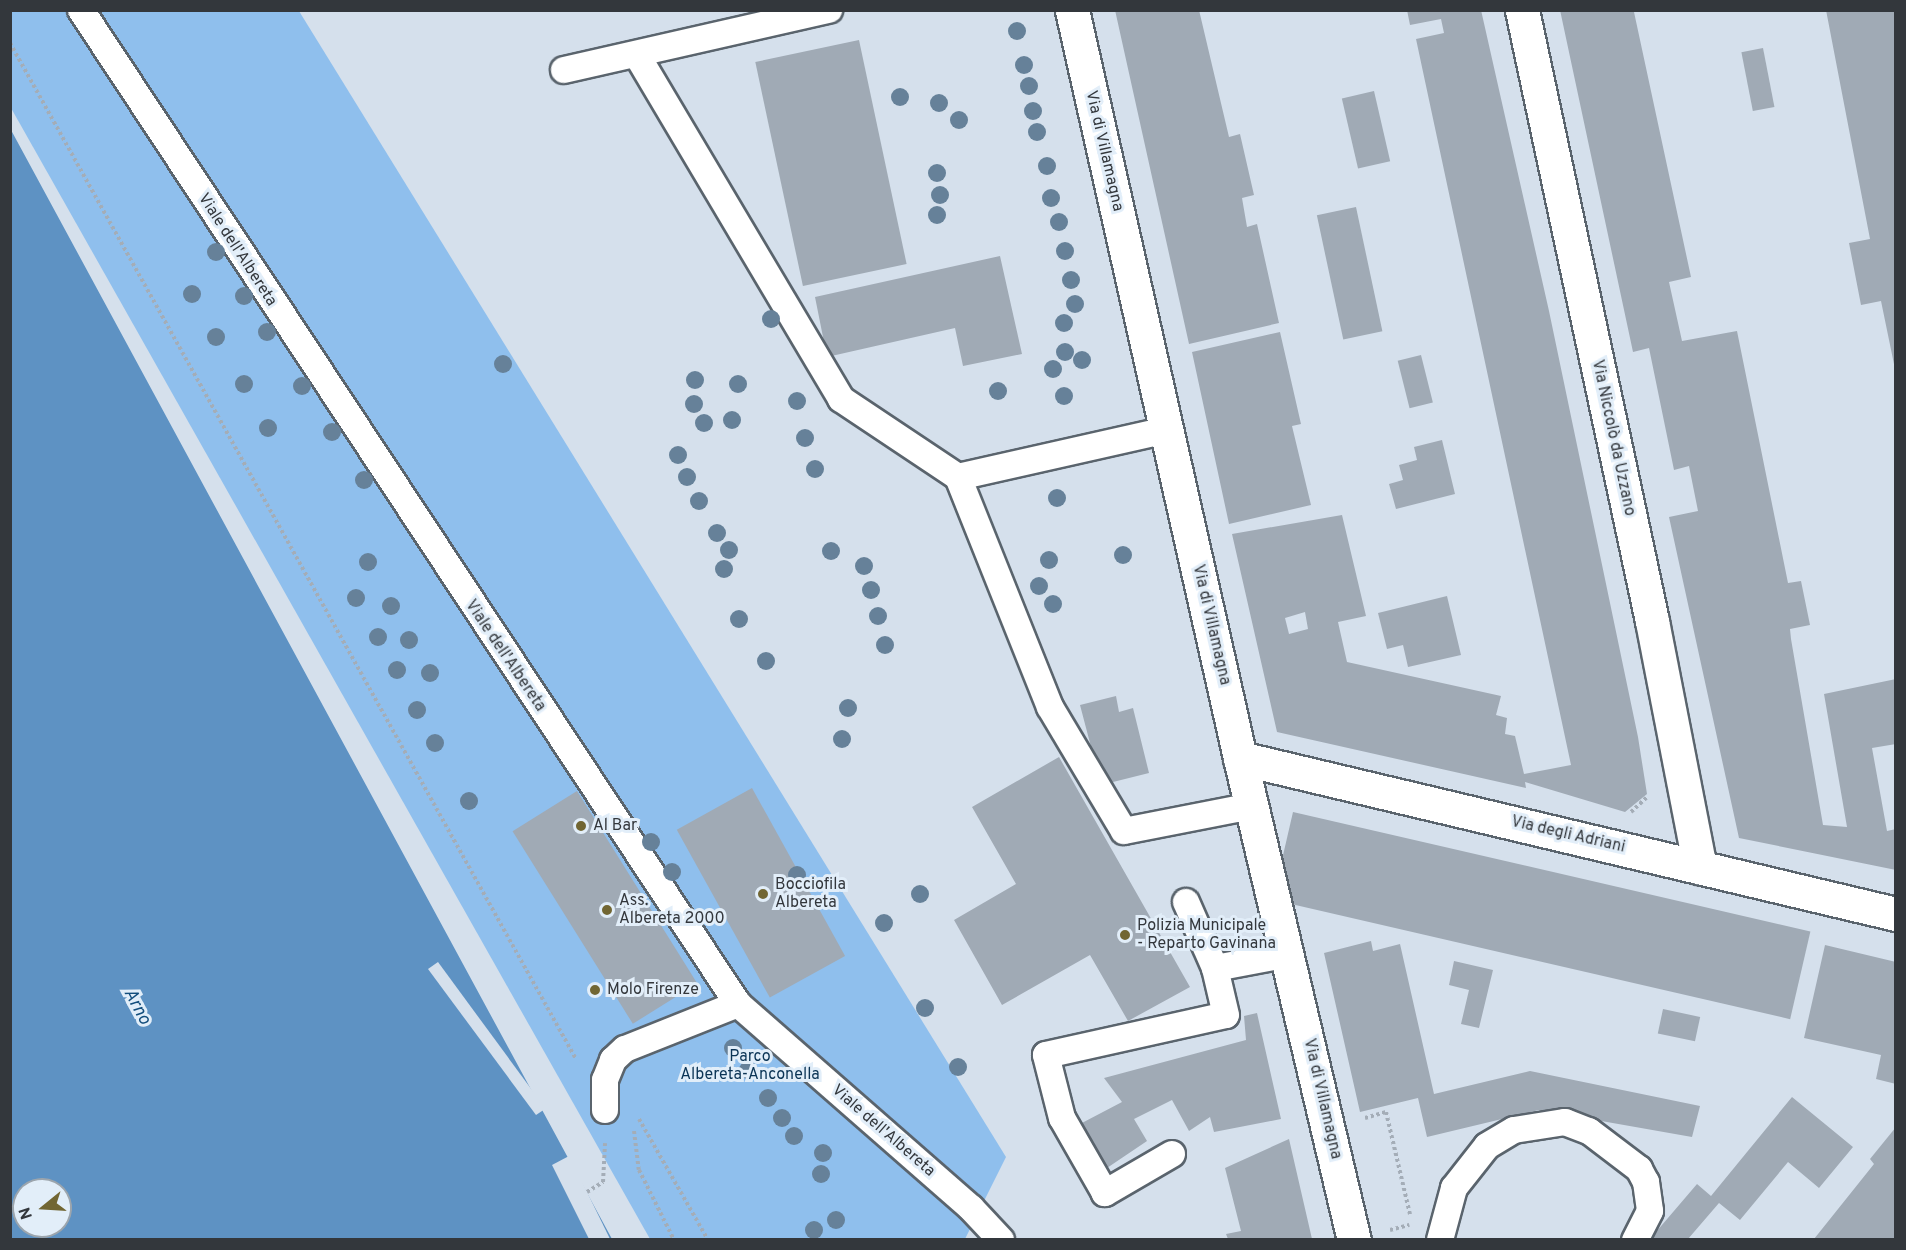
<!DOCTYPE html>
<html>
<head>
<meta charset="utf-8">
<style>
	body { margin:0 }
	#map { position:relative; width:1906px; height:1250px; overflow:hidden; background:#d5e0ec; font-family:Overpass,sans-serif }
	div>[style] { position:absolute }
	.green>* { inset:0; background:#8fbfed }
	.water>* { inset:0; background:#5e92c3 }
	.pier>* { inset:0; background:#d5e0ec }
	.building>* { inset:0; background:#a0aab5; transform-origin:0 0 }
	.path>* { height:4px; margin-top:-2px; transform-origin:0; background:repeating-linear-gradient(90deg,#a4adb7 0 3px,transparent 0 6px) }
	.roads { filter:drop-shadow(2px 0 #5a646d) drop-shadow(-2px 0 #5a646d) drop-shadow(0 2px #5a646d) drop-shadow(0 -2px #5a646d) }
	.lane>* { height:26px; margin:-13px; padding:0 13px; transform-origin:13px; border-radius:13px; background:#fff }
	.street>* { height:33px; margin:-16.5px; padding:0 16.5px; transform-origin:16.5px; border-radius:16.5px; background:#fff }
	.secondary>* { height:33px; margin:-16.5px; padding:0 16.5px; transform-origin:16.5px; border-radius:16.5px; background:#fff }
	.trees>* { width:18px; height:18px; margin:-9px; border-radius:50%; background:#668199 }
	.dots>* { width:16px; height:16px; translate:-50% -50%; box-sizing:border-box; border:3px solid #e2eef9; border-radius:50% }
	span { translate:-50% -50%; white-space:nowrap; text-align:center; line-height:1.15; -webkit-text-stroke:6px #e2eef9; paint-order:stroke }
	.street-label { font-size:16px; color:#33373c }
	.poi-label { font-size:16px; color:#33373c }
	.left { translate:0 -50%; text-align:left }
	.park-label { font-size:16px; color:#0b3455 }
	.water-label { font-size:18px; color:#134e7d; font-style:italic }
	.frame { position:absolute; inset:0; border:12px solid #33373c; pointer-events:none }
	.north { position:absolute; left:12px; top:1178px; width:60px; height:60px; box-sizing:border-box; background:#e2eef9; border:2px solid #9ca5ad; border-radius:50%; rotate:252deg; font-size:16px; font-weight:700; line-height:24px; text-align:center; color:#33373c }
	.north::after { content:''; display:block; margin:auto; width:21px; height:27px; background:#716633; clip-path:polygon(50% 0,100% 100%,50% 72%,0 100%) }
</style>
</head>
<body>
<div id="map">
	<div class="green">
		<div style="clip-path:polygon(10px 11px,299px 11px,1006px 1157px,965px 1239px,650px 1239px,11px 108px)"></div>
	</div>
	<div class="water">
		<div style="clip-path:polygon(evenodd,11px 130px,612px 1239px,11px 1239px,11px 130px,24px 1190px,60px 1190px,60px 1226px,24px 1226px,24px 1190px)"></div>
	</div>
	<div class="pier">
		<div style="clip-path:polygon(438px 962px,540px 1101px,545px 1109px,536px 1115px,428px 969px)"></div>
		<div style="clip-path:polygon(569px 1156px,587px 1192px,610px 1239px,589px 1239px,552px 1165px)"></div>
	</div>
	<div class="building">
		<div style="clip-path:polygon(1115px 10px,1199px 10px,1229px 137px,1240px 134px,1254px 195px,1242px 198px,1247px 227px,1257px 224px,1279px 323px,1189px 344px)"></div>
		<div style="clip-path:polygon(evenodd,1407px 10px,1481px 10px,1549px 311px,1638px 737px,1647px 794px,1625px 812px,1525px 782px,1526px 788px,1277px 732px,1232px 534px,1342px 515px,1366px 616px,1338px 622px,1347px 662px,1501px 696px,1496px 715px,1507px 718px,1505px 734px,1515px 736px,1524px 774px,1571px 765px,1416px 39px,1444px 33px,1441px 19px,1410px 25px,1407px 10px,1305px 612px,1308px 629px,1289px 634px,1285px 618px,1305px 612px)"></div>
		<div style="clip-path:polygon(1560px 10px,1639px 10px,1634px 12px,1691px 277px,1669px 282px,1682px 341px,1737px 331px,1788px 583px,1801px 581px,1810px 625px,1790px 629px,1791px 639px,1823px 825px,1847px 827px,1824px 694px,1896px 679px,1896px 744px,1872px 748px,1887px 831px,1896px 829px,1896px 870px,1739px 838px,1669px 517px,1698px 511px,1689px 466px,1674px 470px,1649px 348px,1633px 352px)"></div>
		<div style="clip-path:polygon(1826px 10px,1896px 10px,1896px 374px,1881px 301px,1861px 305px,1849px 243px,1870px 239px)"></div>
		<div style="left:859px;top:40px;width:229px;height:106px;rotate:78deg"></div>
		<div style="left:1763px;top:48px;width:60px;height:22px;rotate:79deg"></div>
		<div style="left:1374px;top:91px;width:72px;height:33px;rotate:77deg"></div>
		<div style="left:1356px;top:207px;width:127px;height:40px;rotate:78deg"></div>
		<div style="clip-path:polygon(1000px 256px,1022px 354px,963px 366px,955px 328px,827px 357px,815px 297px)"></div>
		<div style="clip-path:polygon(1280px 332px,1301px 424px,1292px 426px,1311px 505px,1229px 524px,1192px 352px)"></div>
		<div style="left:1421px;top:355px;width:49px;height:24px;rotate:76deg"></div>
		<div style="clip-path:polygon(1442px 440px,1455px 494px,1396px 509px,1389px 484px,1403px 480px,1399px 465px,1417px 460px,1414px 447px)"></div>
		<div style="clip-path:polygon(1447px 596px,1461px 655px,1408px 667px,1403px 645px,1387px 649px,1378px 613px)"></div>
		<div style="clip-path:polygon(1116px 696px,1119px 712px,1133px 708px,1149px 773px,1101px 785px,1080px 705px)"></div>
		<div style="clip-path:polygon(1059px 757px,1190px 987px,1128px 1021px,1090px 955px,1002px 1005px,954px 920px,1016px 884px,972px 807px)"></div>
		<div style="left:752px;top:788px;width:192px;height:86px;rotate:61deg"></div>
		<div style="left:577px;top:791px;width:227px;height:76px;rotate:58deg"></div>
		<div style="left:1293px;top:812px;width:531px;height:90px;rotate:13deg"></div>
		<div style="clip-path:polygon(1371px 941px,1373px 951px,1400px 944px,1434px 1094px,1530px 1071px,1700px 1106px,1692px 1137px,1539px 1110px,1427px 1137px,1418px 1098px,1360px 1112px,1324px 953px)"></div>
		<div style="clip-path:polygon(1825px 945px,1896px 962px,1896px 1084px,1876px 1079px,1881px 1055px,1804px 1038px)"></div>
		<div style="clip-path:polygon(1454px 961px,1493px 970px,1479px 1028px,1461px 1024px,1469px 990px,1449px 985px)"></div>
		<div style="left:1663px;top:1009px;width:38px;height:25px;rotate:12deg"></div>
		<div style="clip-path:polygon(1257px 1013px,1281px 1119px,1214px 1132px,1210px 1117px,1189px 1131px,1172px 1100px,1134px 1119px,1147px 1141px,1104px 1170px,1080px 1124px,1122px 1102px,1104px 1078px,1246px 1040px,1244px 1016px)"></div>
		<div style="clip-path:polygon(1792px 1097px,1853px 1147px,1819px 1188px,1788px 1162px,1740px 1220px,1719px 1203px,1688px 1239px,1650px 1239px,1697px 1184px,1711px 1196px)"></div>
		<div style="clip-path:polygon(1896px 1127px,1896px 1239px,1814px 1239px,1874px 1164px,1870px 1159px)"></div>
		<div style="clip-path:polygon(1289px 1139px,1312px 1239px,1228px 1239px,1226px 1234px,1241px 1231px,1225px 1168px)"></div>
	</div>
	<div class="path">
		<div style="left:10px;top:43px;width:1163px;rotate:60.88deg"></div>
		<div style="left:1631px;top:812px;width:22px;rotate:-43deg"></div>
		<div style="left:1365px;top:1118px;width:22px;rotate:-16deg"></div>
		<div style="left:1386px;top:1112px;width:105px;rotate:76.8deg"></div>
		<div style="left:639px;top:1119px;width:139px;rotate:60.3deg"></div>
		<div style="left:634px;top:1131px;width:39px;rotate:83deg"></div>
		<div style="left:639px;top:1170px;width:78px;rotate:63.4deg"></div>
		<div style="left:587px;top:1192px;width:19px;rotate:-32deg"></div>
		<div style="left:603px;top:1182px;width:39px;rotate:-87deg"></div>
		<div style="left:1390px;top:1230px;width:20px;rotate:-15deg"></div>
	</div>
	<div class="roads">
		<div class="lane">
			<div style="left:81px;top:10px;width:1192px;rotate:56.54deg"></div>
			<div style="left:738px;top:1004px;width:310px;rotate:41.2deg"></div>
			<div style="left:971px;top:1208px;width:44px;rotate:46.8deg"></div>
			<div style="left:637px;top:55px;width:400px;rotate:59.3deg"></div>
			<div style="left:841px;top:399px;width:141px;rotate:33.7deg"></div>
			<div style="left:958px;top:477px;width:214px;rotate:-12.7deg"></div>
			<div style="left:564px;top:70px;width:272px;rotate:-12.8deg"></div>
			<div style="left:958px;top:477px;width:248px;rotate:68.2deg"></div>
			<div style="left:1050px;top:707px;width:144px;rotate:59.2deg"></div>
			<div style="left:1124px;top:831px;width:129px;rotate:-11.1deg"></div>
			<div style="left:1186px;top:902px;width:72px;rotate:66.3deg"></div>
			<div style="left:605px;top:1110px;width:30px;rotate:-90deg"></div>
			<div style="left:605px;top:1080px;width:22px;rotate:-68deg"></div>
			<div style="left:613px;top:1060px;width:16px;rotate:-43deg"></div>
			<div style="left:625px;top:1049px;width:122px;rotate:-21.7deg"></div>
			<div style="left:1172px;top:1154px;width:78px;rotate:149.8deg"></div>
			<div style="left:1105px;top:1193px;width:86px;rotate:-119.8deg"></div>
			<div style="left:1062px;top:1118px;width:65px;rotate:-104.3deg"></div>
			<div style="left:1046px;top:1055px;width:184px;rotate:-12.5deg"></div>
			<div style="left:1226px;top:1015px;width:48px;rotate:-103.2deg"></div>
			<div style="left:1215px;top:968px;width:75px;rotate:-10.7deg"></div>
			<div style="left:1440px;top:1240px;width:54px;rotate:-74.9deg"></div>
			<div style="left:1454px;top:1188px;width:53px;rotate:-51.8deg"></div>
			<div style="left:1487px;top:1146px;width:31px;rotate:-31deg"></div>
			<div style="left:1514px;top:1130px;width:52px;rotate:-8.9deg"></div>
			<div style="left:1565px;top:1122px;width:26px;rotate:21deg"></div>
			<div style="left:1589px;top:1131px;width:63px;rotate:37.2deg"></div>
			<div style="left:1639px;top:1169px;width:15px;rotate:62deg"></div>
			<div style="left:1646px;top:1182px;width:29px;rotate:82deg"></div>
			<div style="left:1650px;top:1211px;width:33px;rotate:117deg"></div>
		</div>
		<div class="street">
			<div style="left:1522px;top:10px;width:625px;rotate:77.99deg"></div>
			<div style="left:1652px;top:621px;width:251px;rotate:79deg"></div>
			<div style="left:1240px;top:758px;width:674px;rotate:13.38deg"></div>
		</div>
		<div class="secondary">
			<div style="left:1072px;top:10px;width:767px;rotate:77.34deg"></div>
			<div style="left:1240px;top:758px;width:495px;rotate:76.7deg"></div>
		</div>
	</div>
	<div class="trees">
		<div style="left:1017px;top:31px"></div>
		<div style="left:1024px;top:65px"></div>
		<div style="left:1029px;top:86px"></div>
		<div style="left:900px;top:97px"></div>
		<div style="left:939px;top:103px"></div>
		<div style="left:1033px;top:111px"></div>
		<div style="left:959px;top:120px"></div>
		<div style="left:1037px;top:132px"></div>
		<div style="left:1047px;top:166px"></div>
		<div style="left:937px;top:173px"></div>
		<div style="left:940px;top:195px"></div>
		<div style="left:1051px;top:198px"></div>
		<div style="left:937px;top:215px"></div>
		<div style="left:1059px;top:222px"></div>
		<div style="left:1065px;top:251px"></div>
		<div style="left:216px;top:252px"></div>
		<div style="left:1071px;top:280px"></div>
		<div style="left:192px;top:294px"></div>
		<div style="left:244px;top:296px"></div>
		<div style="left:1075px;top:304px"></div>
		<div style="left:771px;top:319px"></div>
		<div style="left:1064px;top:323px"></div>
		<div style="left:267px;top:332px"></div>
		<div style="left:216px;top:337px"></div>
		<div style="left:1065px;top:352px"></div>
		<div style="left:1082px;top:360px"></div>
		<div style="left:503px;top:364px"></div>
		<div style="left:1053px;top:369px"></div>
		<div style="left:695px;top:380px"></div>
		<div style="left:244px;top:384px"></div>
		<div style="left:738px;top:384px"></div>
		<div style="left:302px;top:386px"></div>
		<div style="left:998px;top:391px"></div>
		<div style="left:1064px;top:396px"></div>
		<div style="left:797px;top:401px"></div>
		<div style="left:694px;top:404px"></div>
		<div style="left:732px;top:420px"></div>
		<div style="left:704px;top:423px"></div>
		<div style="left:268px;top:428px"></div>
		<div style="left:332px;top:432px"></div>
		<div style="left:805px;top:438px"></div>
		<div style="left:678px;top:455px"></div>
		<div style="left:815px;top:469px"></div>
		<div style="left:687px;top:477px"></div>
		<div style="left:364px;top:480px"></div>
		<div style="left:1057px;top:498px"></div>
		<div style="left:699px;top:501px"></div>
		<div style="left:717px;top:533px"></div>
		<div style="left:729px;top:550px"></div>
		<div style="left:831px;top:551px"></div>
		<div style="left:1123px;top:555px"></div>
		<div style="left:1049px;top:560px"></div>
		<div style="left:368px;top:562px"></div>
		<div style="left:864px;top:566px"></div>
		<div style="left:724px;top:569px"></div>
		<div style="left:1039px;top:586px"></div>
		<div style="left:871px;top:590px"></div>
		<div style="left:356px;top:598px"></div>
		<div style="left:1053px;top:604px"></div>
		<div style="left:391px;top:606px"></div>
		<div style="left:878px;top:616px"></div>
		<div style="left:739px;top:619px"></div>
		<div style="left:378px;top:637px"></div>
		<div style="left:409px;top:640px"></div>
		<div style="left:885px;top:645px"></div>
		<div style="left:766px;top:661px"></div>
		<div style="left:397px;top:670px"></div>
		<div style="left:430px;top:673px"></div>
		<div style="left:848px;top:708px"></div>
		<div style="left:417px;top:710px"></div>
		<div style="left:842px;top:739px"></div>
		<div style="left:435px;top:743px"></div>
		<div style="left:469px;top:801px"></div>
		<div style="left:651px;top:842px"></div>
		<div style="left:672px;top:872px"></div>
		<div style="left:797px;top:875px"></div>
		<div style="left:920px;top:894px"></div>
		<div style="left:884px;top:923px"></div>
		<div style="left:925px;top:1008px"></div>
		<div style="left:733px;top:1048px"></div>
		<div style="left:958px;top:1067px"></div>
		<div style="left:748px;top:1070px"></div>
		<div style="left:768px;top:1098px"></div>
		<div style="left:782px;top:1118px"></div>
		<div style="left:794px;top:1136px"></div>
		<div style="left:823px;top:1153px"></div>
		<div style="left:821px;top:1174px"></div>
		<div style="left:836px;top:1220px"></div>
		<div style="left:814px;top:1230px"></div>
	</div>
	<div class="dots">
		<div style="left:581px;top:826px;background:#716633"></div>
		<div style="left:763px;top:894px;background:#716633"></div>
		<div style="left:607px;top:910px;background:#716633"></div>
		<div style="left:1125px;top:935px;background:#716633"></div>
		<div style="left:595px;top:990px;background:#716633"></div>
	</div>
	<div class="street-label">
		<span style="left:1104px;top:151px;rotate:77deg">Via di Villamagna</span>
		<span style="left:237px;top:250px;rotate:57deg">Viale dell'Albereta</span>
		<span style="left:1613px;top:438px;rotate:78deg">Via Niccolò da Uzzano</span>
		<span style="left:1211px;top:625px;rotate:77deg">Via di Villamagna</span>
		<span style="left:505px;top:656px;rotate:56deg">Viale dell'Albereta</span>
		<span style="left:1568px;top:835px;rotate:13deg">Via degli Adriani</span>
		<span style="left:1322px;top:1099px;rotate:77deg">Via di Villamagna</span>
		<span style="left:883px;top:1131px;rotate:41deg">Viale dell'Albereta</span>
	</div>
	<div class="poi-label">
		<span class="left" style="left:593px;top:826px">Al Bar</span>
		<span class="left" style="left:775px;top:894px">Bocciofila<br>Albereta</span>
		<span class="left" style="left:619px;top:910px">Ass.<br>Albereta 2000</span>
		<span class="left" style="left:1137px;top:935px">Polizia Municipale<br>- Reparto Gavinana</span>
		<span class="left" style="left:607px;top:990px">Molo Firenze</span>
	</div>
	<div class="park-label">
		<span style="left:750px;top:1066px">Parco<br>Albereta-Anconella</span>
	</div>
	<div class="water-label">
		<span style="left:136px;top:1007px;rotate:62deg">Arno</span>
	</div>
	<div class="frame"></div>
	<div class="north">N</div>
</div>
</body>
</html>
